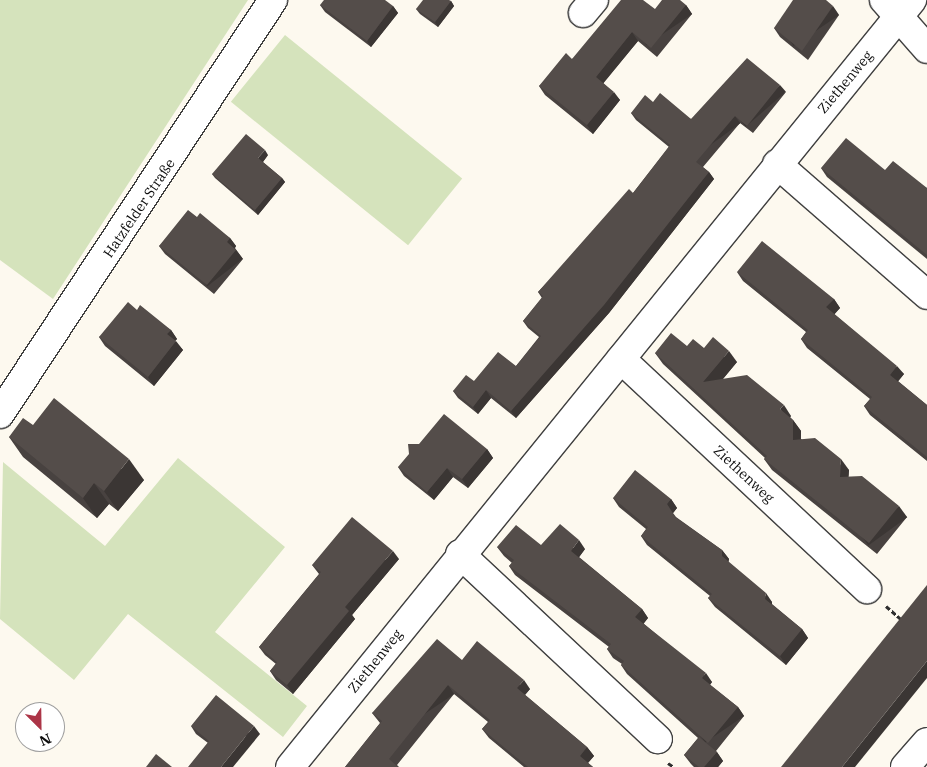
<!DOCTYPE html>
<html>
<head>
<meta charset="utf-8">
<style>
	body { margin:0 }
	#map { position:relative; width:927px; height:767px; overflow:hidden; background:#fdf9ef; font-family:"IBM Plex Serif",serif }
	div>[style] { position:absolute }
	.green>* { inset:0; background:#d5e3bc; transform-origin:0 0 }
	.path>* { height:3px; margin-top:-1.5px; transform-origin:0; background:repeating-linear-gradient(90deg,#2f2f2f 0 5px,transparent 0 7.5px) }
	.roads { filter:drop-shadow(1px 0 #404040) drop-shadow(-1px 0 #404040) drop-shadow(0 1px #404040) drop-shadow(0 -1px #404040) }
	.minor>* { height:28px; margin:-14px; padding:0 14px; transform-origin:14px; border-radius:14px; background:#fff }
	.wall>* { inset:0; background:#484240 }
	.shaded-wall>* { inset:0; background:#3b3634; transform-origin:0 0 }
	.building>* { inset:0; background:#544d4a }
	span { translate:-50% -50%; white-space:nowrap; text-align:center; line-height:1.15; -webkit-text-stroke:5px #fff; paint-order:stroke }
	.street-label { font-size:14px; color:#0d0d0d }
	.north { position:absolute; left:15px; top:702px; width:50px; height:50px; box-sizing:border-box; background:#fff; border:1px solid #9e9e9e; border-radius:50%; rotate:157deg; font-size:14px; font-weight:700; line-height:20px; text-align:center; color:#0d0d0d }
	.north::after { content:''; display:block; margin:auto; width:18px; height:22px; background:#ac3547; clip-path:polygon(50% 0,100% 100%,50% 72%,0 100%) }
</style>
</head>
<body>
<div id="map">
	<div class="green">
		<div style="clip-path:polygon(0 0,248px 0,53px 299px,0 260px)"></div>
		<div style="left:285px;top:35px;width:228px;height:86px;rotate:39deg"></div>
		<div style="clip-path:polygon(178px 458px,285px 547px,215px 632px,307px 706px,283px 737px,128px 614px,74px 680px,0 619px,3px 462px,105px 546px)"></div>
	</div>
	<div class="path">
		<div style="left:886px;top:606px;width:21px;rotate:41deg"></div>
		<div style="left:668px;top:763px;width:7px;rotate:34deg"></div>
	</div>
	<div class="roads">
		<div class="minor">
			<div style="left:884px;top:0;width:65px;rotate:48.7deg"></div>
			<div style="left:583px;top:13px;width:17px;rotate:-50deg"></div>
			<div style="left:777px;top:164px;width:199px;rotate:41.1deg"></div>
			<div style="left:621px;top:359px;width:337px;rotate:43.1deg"></div>
			<div style="left:0;top:414px;width:496px;rotate:-56.6deg"></div>
			<div style="left:460px;top:554px;width:271px;rotate:43.1deg"></div>
			<div style="left:290px;top:767px;width:988px;rotate:-50.96deg"></div>
			<div style="left:905px;top:767px;width:33px;rotate:-49deg"></div>
		</div>
	</div>
	<div class="wall">
		<div style="clip-path:polygon(451px 1px,454px 6px,438px 27px,420px 14px,416px 9px)"></div>
		<div style="clip-path:polygon(320px 5px,393px 6px,398px 13px,371px 47px,325px 12px)"></div>
		<div style="clip-path:polygon(686px 5px,692px 14px,657px 57px,638px 41px,603px 83px,620px 100px,593px 134px,545px 95px,539px 86px,572px 59px,655px 9px)"></div>
		<div style="clip-path:polygon(839px 15px,808px 60px,780px 37px,774px 28px)"></div>
		<div style="clip-path:polygon(786px 92px,753px 133px,740px 123px,703px 167px,709px 172px,714px 179px,609px 313px,516px 418px,491px 398px,478px 414px,458px 398px,453px 391px,474px 381px,516px 366px,539px 337px,528px 328px,523px 321px,542px 298px,538px 292px,633px 193px,669px 147px,636px 120px,631px 113px,653px 102px,691px 119px)"></div>
		<div style="clip-path:polygon(268px 155px,263px 162px,282px 178px,285px 182px,258px 215px,215px 178px,212px 174px)"></div>
		<div style="clip-path:polygon(821px 168px,885px 170px,927px 188px,927px 259px,827px 177px)"></div>
		<div style="clip-path:polygon(197px 217px,230px 238px,236px 246px,235px 248px,243px 259px,214px 294px,165px 254px,159px 246px)"></div>
		<div style="clip-path:polygon(737px 272px,834px 299px,840px 308px,834px 314px,904px 374px,898px 381px,927px 405px,927px 461px,870px 415px,864px 406px,870px 399px,807px 348px,801px 339px,806px 332px,743px 281px)"></div>
		<div style="clip-path:polygon(137px 310px,171px 330px,177px 339px,175px 341px,183px 350px,154px 386px,105px 346px,99px 337px)"></div>
		<div style="clip-path:polygon(704px 348px,737px 362px,723px 379px,791px 416px,790px 417px,793px 420px,801px 431px,801px 439px,849px 470px,848px 477px,907px 517px,877px 554px,772px 470px,764px 459px,765px 458px,663px 364px,655px 353px)"></div>
		<div style="clip-path:polygon(33px 425px,144px 480px,118px 511px,109px 504px,97px 518px,23px 457px,9px 437px)"></div>
		<div style="clip-path:polygon(487px 449px,493px 458px,468px 488px,453px 477px,434px 500px,404px 476px,398px 467px)"></div>
		<div style="clip-path:polygon(613px 498px,671px 499px,677px 508px,673px 513px,676px 517px,722px 550px,729px 559px,728px 562px,772px 602px,772px 604px,802px 629px,808px 638px,786px 665px,715px 607px,708px 598px,710px 596px,647px 545px,641px 536px,646px 529px,619px 507px)"></div>
		<div style="clip-path:polygon(541px 545px,585px 549px,579px 557px,642px 609px,648px 618px,643px 623px,712px 682px,710px 685px,738px 707px,744px 716px,716px 751px,723px 761px,718px 767px,694px 767px,691px 764px,684px 755px,698px 738px,627px 674px,621px 665px,622px 664px,613px 658px,607px 649px,609px 647px,515px 575px,509px 566px,512px 563px,504px 556px,497px 547px)"></div>
		<div style="clip-path:polygon(399px 559px,352px 615px,355px 619px,293px 694px,276px 680px,270px 671px,276px 664px,265px 655px,259px 647px,319px 574px,312px 565px)"></div>
		<div style="clip-path:polygon(462px 660px,530px 689px,525px 695px,587px 747px,594px 756px,588px 763px,593px 767px,524px 767px,489px 738px,482px 729px,488px 722px,454px 694px,397px 765px,399px 767px,345px 767px,380px 723px,372px 713px)"></div>
		<div style="clip-path:polygon(191px 726px,260px 734px,208px 743px,196px 734px)"></div>
	</div>
	<div class="shaded-wall">
		<div style="clip-path:polygon(451px 1px,454px 6px,438px 27px,435px 22px)"></div>
		<div style="left:686px;top:5px;width:11px;height:55px;rotate:56deg"></div>
		<div style="clip-path:polygon(393px 6px,398px 13px,371px 47px,367px 41px)"></div>
		<div style="left:833px;top:6px;width:11px;height:55px;rotate:56deg"></div>
		<div style="clip-path:polygon(632px 32px,638px 41px,602px 85px,596px 77px)"></div>
		<div style="left:780px;top:85px;width:9px;height:53px;rotate:49deg"></div>
		<div style="clip-path:polygon(614px 92px,620px 100px,593px 134px,587px 125px)"></div>
		<div style="left:735px;top:116px;width:9px;height:60px;rotate:54deg"></div>
		<div style="clip-path:polygon(265px 150px,268px 155px,262px 163px,258px 158px)"></div>
		<div style="clip-path:polygon(709px 172px,714px 179px,609px 313px,516px 418px,511px 411px)"></div>
		<div style="clip-path:polygon(282px 178px,285px 182px,258px 215px,255px 210px)"></div>
		<div style="clip-path:polygon(230px 238px,236px 246px,233px 251px,227px 242px)"></div>
		<div style="left:236px;top:250px;width:11px;height:45px;rotate:52deg"></div>
		<div style="clip-path:polygon(834px 299px,840px 308px,833px 316px,826px 307px)"></div>
		<div style="clip-path:polygon(171px 330px,177px 339px,173px 343px,167px 334px)"></div>
		<div style="clip-path:polygon(176px 341px,183px 350px,154px 386px,148px 377px)"></div>
		<div style="clip-path:polygon(729px 351px,737px 362px,711px 393px,703px 382px)"></div>
		<div style="clip-path:polygon(897px 366px,904px 374px,896px 384px,890px 375px)"></div>
		<div style="clip-path:polygon(486px 390px,491px 398px,478px 414px,473px 407px)"></div>
		<div style="clip-path:polygon(784px 405px,791px 416px,788px 420px,780px 409px)"></div>
		<div style="clip-path:polygon(793px 420px,801px 431px,800px 451px,793px 440px)"></div>
		<div style="clip-path:polygon(487px 449px,493px 458px,468px 488px,462px 479px)"></div>
		<div style="clip-path:polygon(129px 459px,144px 480px,118px 511px,104px 491px)"></div>
		<div style="clip-path:polygon(841px 459px,849px 470px,848px 489px,840px 477px)"></div>
		<div style="clip-path:polygon(447px 468px,453px 477px,434px 500px,427px 492px)"></div>
		<div style="clip-path:polygon(94px 483px,109px 504px,97px 518px,83px 498px)"></div>
		<div style="clip-path:polygon(671px 499px,677px 508px,673px 513px,667px 504px)"></div>
		<div style="left:899px;top:506px;width:14px;height:48px;rotate:54deg"></div>
		<div style="clip-path:polygon(579px 540px,585px 549px,577px 560px,571px 551px)"></div>
		<div style="clip-path:polygon(722px 550px,729px 559px,728px 565px,722px 556px)"></div>
		<div style="clip-path:polygon(393px 551px,399px 559px,352px 615px,355px 619px,293px 694px,287px 685px,345px 607px)"></div>
		<div style="clip-path:polygon(766px 593px,772px 602px,771px 608px,765px 599px)"></div>
		<div style="clip-path:polygon(642px 609px,648px 618px,642px 626px,635px 617px)"></div>
		<div style="clip-path:polygon(802px 629px,808px 638px,786px 665px,780px 656px)"></div>
		<div style="clip-path:polygon(927px 661px,927px 678px,855px 767px,842px 767px)"></div>
		<div style="clip-path:polygon(706px 673px,712px 682px,708px 687px,702px 678px)"></div>
		<div style="clip-path:polygon(524px 680px,530px 689px,523px 697px,517px 688px)"></div>
		<div style="left:448px;top:685px;width:11px;height:95px;rotate:56deg"></div>
		<div style="left:738px;top:707px;width:11px;height:47px;rotate:56deg"></div>
		<div style="clip-path:polygon(254px 726px,260px 734px,233px 767px,221px 767px)"></div>
		<div style="clip-path:polygon(587px 747px,594px 756px,586px 765px,580px 756px)"></div>
		<div style="clip-path:polygon(717px 752px,723px 761px,718px 767px,704px 767px)"></div>
	</div>
	<div class="building">
		<div style="clip-path:polygon(324px 0,385px 0,393px 6px,367px 41px,320px 5px)"></div>
		<div style="clip-path:polygon(423px 0,449px 0,451px 1px,435px 22px,416px 9px)"></div>
		<div style="clip-path:polygon(621px 0,643px 0,655px 9px,662px 0,680px 0,686px 5px,651px 48px,632px 32px,596px 77px,614px 92px,587px 125px,539px 86px,566px 53px,572px 59px)"></div>
		<div style="clip-path:polygon(793px 0,826px 0,833px 6px,802px 51px,774px 28px)"></div>
		<div style="clip-path:polygon(747px 58px,780px 85px,747px 126px,735px 116px,696px 162px,709px 172px,604px 305px,511px 411px,486px 390px,473px 407px,453px 391px,466px 375px,474px 381px,498px 352px,516px 366px,541px 336px,523px 321px,543px 296px,538px 292px,629px 189px,633px 193px,670px 145px,631px 113px,645px 95px,653px 102px,660px 93px,691px 119px)"></div>
		<div style="clip-path:polygon(246px 134px,265px 150px,258px 158px,282px 178px,255px 210px,212px 174px)"></div>
		<div style="clip-path:polygon(846px 138px,885px 170px,893px 161px,927px 188px,927px 255px,821px 168px)"></div>
		<div style="clip-path:polygon(188px 210px,197px 217px,200px 213px,230px 238px,227px 242px,236px 250px,207px 285px,159px 246px)"></div>
		<div style="clip-path:polygon(762px 241px,834px 299px,826px 307px,897px 366px,890px 375px,927px 405px,927px 457px,864px 406px,872px 397px,801px 339px,808px 330px,737px 272px)"></div>
		<div style="clip-path:polygon(128px 302px,137px 310px,140px 305px,171px 330px,167px 334px,176px 341px,148px 377px,99px 337px)"></div>
		<div style="clip-path:polygon(671px 333px,687px 346px,693px 339px,704px 348px,713px 337px,729px 351px,703px 382px,747px 375px,784px 405px,780px 409px,793px 420px,793px 440px,815px 438px,841px 459px,840px 477px,862px 476px,899px 506px,869px 543px,764px 459px,767px 456px,655px 353px)"></div>
		<div style="clip-path:polygon(54px 398px,129px 459px,104px 491px,94px 483px,83px 498px,9px 437px,23px 418px,33px 425px)"></div>
		<div style="clip-path:polygon(444px 414px,487px 449px,462px 479px,447px 468px,427px 492px,398px 467px,409px 454px,408px 444px,419px 444px)"></div>
		<div style="clip-path:polygon(635px 470px,671px 499px,667px 504px,675px 517px,722px 550px,722px 556px,766px 593px,765px 599px,802px 629px,780px 656px,708px 598px,712px 594px,641px 536px,648px 527px,613px 498px)"></div>
		<div style="clip-path:polygon(352px 517px,393px 551px,345px 607px,349px 611px,287px 685px,270px 671px,277px 662px,259px 647px,321px 572px,312px 565px)"></div>
		<div style="clip-path:polygon(560px 524px,579px 540px,571px 551px,642px 609px,635px 617px,706px 673px,702px 678px,738px 707px,708px 743px,621px 665px,624px 661px,607px 649px,611px 644px,509px 566px,514px 560px,497px 547px,516px 525px,541px 545px)"></div>
		<div style="clip-path:polygon(927px 585px,927px 661px,842px 767px,781px 767px)"></div>
		<div style="clip-path:polygon(437px 639px,462px 660px,477px 641px,524px 680px,517px 688px,587px 747px,580px 756px,593px 767px,528px 767px,482px 729px,490px 720px,448px 685px,389px 759px,398px 767px,345px 767px,382px 721px,372px 713px)"></div>
		<div style="clip-path:polygon(216px 695px,254px 726px,221px 767px,188px 767px,209px 741px,191px 726px)"></div>
		<div style="clip-path:polygon(699px 737px,717px 752px,704px 767px,699px 767px,684px 755px)"></div>
		<div style="clip-path:polygon(156px 754px,172px 767px,146px 767px)"></div>
	</div>
	<div class="street-label">
		<span style="left:845px;top:82px;rotate:-50deg">Ziethenweg</span>
		<span style="left:139px;top:208px;rotate:-56deg">Hatzfelder Straße</span>
		<span style="left:744px;top:474px;rotate:43deg">Ziethenweg</span>
		<span style="left:375px;top:661px;rotate:-51deg">Ziethenweg</span>
	</div>
	<div class="north">N</div>
</div>
</body>
</html>
